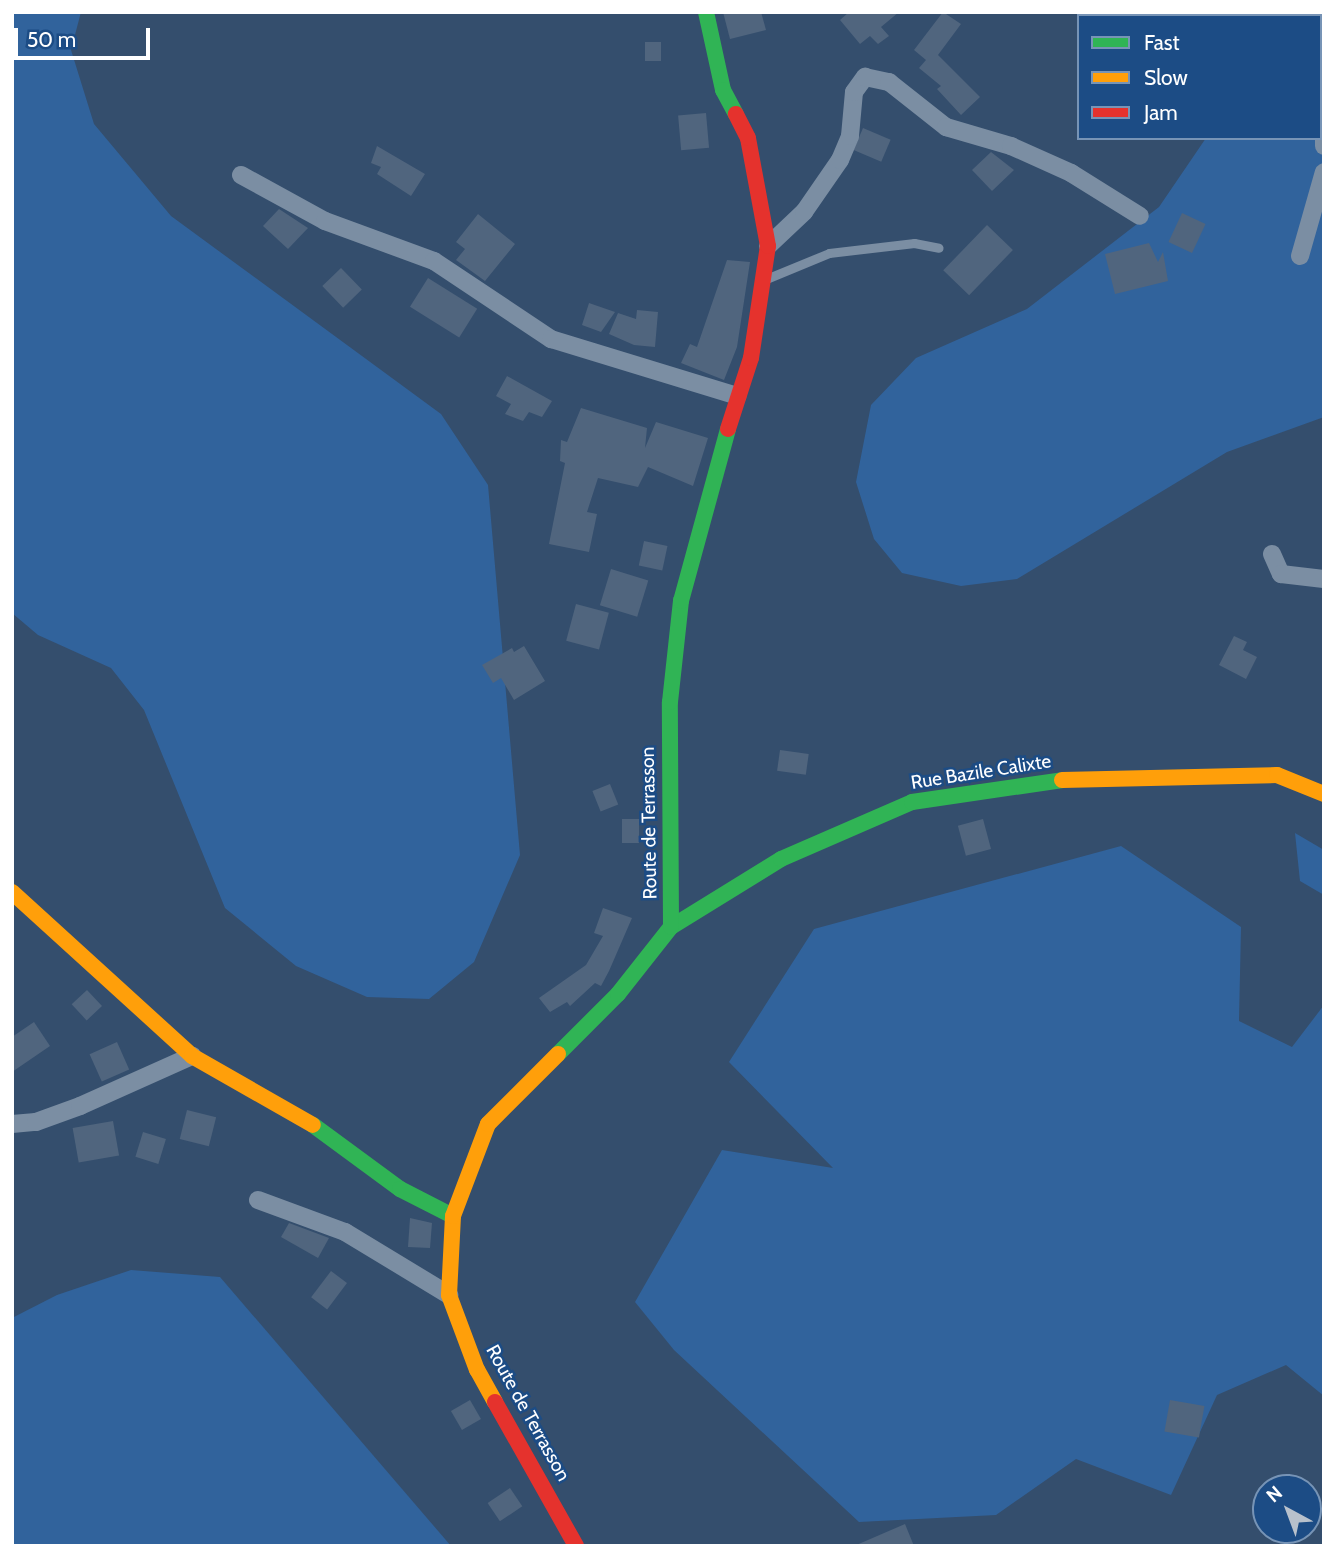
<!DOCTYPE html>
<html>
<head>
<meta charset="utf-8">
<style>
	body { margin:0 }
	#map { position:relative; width:1336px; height:1558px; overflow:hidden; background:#344e6d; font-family:Cabin,sans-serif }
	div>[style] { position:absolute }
	.green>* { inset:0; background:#31639c }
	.building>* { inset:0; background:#50657e; transform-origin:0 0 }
	.lane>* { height:9px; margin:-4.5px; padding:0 4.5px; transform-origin:4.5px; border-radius:4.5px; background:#7b8ea3 }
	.street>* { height:18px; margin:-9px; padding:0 9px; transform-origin:9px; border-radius:9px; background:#7b8ea3 }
	.fast>* { height:16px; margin:-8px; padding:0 8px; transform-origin:8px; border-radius:8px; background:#30b455 }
	.slow>* { height:16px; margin:-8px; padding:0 8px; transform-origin:8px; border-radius:8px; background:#ff9f0a }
	.jam>* { height:16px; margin:-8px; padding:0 8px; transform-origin:8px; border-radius:8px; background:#e5322d }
	span { translate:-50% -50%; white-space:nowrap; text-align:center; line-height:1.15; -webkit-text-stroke:5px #1c4c85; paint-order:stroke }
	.street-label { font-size:19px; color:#fff }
	.frame { position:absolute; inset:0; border:14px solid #fff; pointer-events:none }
	.legend { position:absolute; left:1077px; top:14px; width:245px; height:126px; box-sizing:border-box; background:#1c4c85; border:2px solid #7794b6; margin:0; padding:9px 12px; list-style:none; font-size:21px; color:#fff }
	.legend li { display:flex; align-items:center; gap:14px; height:35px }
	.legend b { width:35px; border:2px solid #7794b6 }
	.north { position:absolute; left:1252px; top:1474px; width:70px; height:70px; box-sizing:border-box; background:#1c4c85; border:2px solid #7794b6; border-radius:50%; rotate:319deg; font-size:19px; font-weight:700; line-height:28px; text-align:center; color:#fff }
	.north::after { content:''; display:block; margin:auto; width:24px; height:32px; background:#b8c1cc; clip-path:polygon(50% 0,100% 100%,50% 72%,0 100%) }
	.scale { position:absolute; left:14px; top:28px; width:136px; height:32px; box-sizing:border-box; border:4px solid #fff; border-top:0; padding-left:9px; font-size:21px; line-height:24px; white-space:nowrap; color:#fff; -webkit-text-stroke:5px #1c4c85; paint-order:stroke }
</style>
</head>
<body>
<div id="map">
	<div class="green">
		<div style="clip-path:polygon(12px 12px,81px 12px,71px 50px,94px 124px,171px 216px,441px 414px,488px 485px,520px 855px,474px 962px,429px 999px,367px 997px,296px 966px,225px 908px,144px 710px,111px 668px,38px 635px,12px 613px)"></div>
		<div style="clip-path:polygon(1231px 12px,1324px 12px,1324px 417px,1227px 452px,1017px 579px,961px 586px,902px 573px,874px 539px,856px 482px,871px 405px,916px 358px,1027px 309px,1159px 207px,1206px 138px,1320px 138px,1320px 16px)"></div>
		<div style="clip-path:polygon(1295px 833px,1324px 850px,1324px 895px,1300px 881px)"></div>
		<div style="clip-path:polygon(1121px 846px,1241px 927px,1239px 1021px,1292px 1047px,1324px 1005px,1324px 1396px,1286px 1365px,1217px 1395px,1171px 1495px,1076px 1459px,996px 1515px,859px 1522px,674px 1350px,635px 1302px,722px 1150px,833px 1168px,729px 1062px,814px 929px)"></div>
		<div style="clip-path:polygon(131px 1270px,220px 1277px,451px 1546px,12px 1546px,12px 1318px,57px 1295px)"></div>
	</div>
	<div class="building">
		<div style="clip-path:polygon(723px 12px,761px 12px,766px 30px,730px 39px)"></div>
		<div style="clip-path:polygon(849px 12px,899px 12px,881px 27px,889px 36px,878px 44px,870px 36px,860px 44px,840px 20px)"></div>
		<div style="clip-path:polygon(943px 12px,961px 24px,938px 55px,980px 97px,961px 115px,937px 89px,941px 86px,919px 68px,926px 60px,914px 50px)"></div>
		<div style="left:645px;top:42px;width:16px;height:19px"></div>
		<div style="left:706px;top:113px;width:35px;height:28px;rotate:85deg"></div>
		<div style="left:863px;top:128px;width:30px;height:24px;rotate:23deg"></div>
		<div style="clip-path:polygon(377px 146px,425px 174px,411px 196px,377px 174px,381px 167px,371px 163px)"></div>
		<div style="clip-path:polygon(991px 152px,1014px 170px,992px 191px,972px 170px)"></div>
		<div style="clip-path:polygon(279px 209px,308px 228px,288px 249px,263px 226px)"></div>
		<div style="left:1182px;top:213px;width:26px;height:32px;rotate:25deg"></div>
		<div style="clip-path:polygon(478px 214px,515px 244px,485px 281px,456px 260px,465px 249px,456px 242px)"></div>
		<div style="left:987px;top:225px;width:36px;height:63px;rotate:44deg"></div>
		<div style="clip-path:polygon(1149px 243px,1158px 262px,1163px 252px,1168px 281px,1115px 294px,1105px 254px)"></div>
		<div style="clip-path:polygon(727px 260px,750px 262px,737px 347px,724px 380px,681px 363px,690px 344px,697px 347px)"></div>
		<div style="left:341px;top:268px;width:30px;height:26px;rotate:46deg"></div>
		<div style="left:428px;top:278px;width:58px;height:34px;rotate:32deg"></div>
		<div style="clip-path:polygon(589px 303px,615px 312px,601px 332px,582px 325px)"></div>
		<div style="clip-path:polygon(637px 310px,658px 312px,655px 347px,634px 345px,609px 334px,618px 313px,636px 319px)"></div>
		<div style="clip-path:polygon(507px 376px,552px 401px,542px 417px,529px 412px,523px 421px,505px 414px,511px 404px,496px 396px)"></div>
		<div style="clip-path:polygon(581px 408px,647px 428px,645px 448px,656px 422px,708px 438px,693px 486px,648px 467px,638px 487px,598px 478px,587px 512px,597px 514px,589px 552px,549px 544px,565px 463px,560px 461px,561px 440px,567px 442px)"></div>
		<div style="left:644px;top:541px;width:24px;height:25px;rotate:12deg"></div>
		<div style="left:611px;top:569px;width:39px;height:38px;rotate:17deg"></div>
		<div style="left:576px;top:604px;width:34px;height:38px;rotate:15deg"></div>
		<div style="clip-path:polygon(1234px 636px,1247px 642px,1243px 650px,1257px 657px,1246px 679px,1219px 665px)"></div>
		<div style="clip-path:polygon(524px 646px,545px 681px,514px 700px,501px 678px,493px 683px,482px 665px,512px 648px,514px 652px)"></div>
		<div style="left:780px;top:750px;width:29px;height:21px;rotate:8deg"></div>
		<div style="left:610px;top:784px;width:22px;height:19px;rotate:68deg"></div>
		<div style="left:622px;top:819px;width:17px;height:24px"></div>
		<div style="left:983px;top:819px;width:31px;height:26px;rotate:75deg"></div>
		<div style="clip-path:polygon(603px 908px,632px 918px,609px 971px,601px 986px,595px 983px,570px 1006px,567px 1002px,550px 1012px,539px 998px,586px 965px,603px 936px,594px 933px)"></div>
		<div style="left:87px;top:990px;width:22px;height:21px;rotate:47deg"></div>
		<div style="clip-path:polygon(34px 1022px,50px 1046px,12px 1072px,12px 1037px)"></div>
		<div style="left:117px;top:1042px;width:30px;height:30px;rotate:66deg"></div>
		<div style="left:187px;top:1110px;width:30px;height:30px;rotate:14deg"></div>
		<div style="left:113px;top:1121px;width:35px;height:41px;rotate:80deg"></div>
		<div style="left:143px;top:1132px;width:24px;height:26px;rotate:17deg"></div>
		<div style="clip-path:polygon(410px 1218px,432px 1223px,430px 1248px,408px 1247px)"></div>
		<div style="clip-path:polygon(289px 1223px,329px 1238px,318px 1258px,281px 1237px)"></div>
		<div style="left:331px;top:1271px;width:20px;height:33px;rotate:37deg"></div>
		<div style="left:470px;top:1400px;width:22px;height:22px;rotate:60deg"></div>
		<div style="left:1170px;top:1400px;width:35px;height:32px;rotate:10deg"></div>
		<div style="left:510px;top:1488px;width:22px;height:27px;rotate:56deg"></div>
		<div style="clip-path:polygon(905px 1524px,914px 1546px,854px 1546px)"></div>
	</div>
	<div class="lane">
		<div style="left:766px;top:279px;width:68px;rotate:-22.4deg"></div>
		<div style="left:829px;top:253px;width:86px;rotate:-6.7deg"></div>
		<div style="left:914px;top:243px;width:25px;rotate:11deg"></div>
	</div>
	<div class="street">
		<div style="left:1324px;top:95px;width:51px;rotate:90deg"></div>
		<div style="left:241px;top:175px;width:96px;rotate:28.7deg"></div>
		<div style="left:325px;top:221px;width:116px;rotate:20.2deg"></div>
		<div style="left:434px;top:261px;width:141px;rotate:33.7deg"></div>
		<div style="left:551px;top:339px;width:195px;rotate:17deg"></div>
		<div style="left:768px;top:246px;width:50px;rotate:-43.4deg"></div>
		<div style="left:804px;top:212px;width:63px;rotate:-55.3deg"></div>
		<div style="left:840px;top:160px;width:26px;rotate:-67deg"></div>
		<div style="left:850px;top:136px;width:44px;rotate:-84.8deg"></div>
		<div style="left:854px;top:92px;width:19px;rotate:-54deg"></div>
		<div style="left:865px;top:77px;width:25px;rotate:12deg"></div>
		<div style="left:889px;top:82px;width:73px;rotate:38.3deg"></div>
		<div style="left:946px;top:127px;width:68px;rotate:16.3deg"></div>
		<div style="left:1011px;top:146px;width:66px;rotate:24.2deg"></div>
		<div style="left:1071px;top:173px;width:81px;rotate:31.9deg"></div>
		<div style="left:1300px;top:256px;width:87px;rotate:-74.1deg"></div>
		<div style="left:1272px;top:554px;width:22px;rotate:66deg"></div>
		<div style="left:1281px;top:574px;width:43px;rotate:6.6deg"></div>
		<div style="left:12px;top:1124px;width:24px;rotate:-5deg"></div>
		<div style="left:36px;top:1122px;width:47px;rotate:-20deg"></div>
		<div style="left:80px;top:1106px;width:123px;rotate:-24.1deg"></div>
		<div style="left:258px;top:1200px;width:93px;rotate:20.2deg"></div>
		<div style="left:345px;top:1232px;width:122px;rotate:31.2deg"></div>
	</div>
	<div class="fast">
		<div style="left:706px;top:12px;width:80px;rotate:77.7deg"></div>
		<div style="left:723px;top:90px;width:27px;rotate:62deg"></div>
		<div style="left:671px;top:927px;width:129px;rotate:-31.7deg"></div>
		<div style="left:781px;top:859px;width:143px;rotate:-23.5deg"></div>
		<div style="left:912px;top:802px;width:152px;rotate:-8.3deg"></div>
		<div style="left:558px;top:1054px;width:85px;rotate:-45deg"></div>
		<div style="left:618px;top:994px;width:85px;rotate:-51.7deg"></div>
		<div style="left:671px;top:927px;width:225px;rotate:-90.3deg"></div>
		<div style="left:670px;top:702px;width:102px;rotate:-83.8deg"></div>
		<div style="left:681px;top:601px;width:178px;rotate:-74.7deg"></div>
		<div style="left:313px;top:1125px;width:108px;rotate:36.3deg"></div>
		<div style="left:400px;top:1189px;width:59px;rotate:27deg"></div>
	</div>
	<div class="slow">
		<div style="left:1062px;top:780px;width:215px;rotate:-1.3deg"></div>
		<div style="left:1277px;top:775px;width:51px;rotate:22deg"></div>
		<div style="left:12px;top:892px;width:244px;rotate:42.3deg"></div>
		<div style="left:192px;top:1056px;width:139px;rotate:29.7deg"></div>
		<div style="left:495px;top:1402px;width:37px;rotate:-119deg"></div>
		<div style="left:477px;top:1370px;width:80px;rotate:-110.5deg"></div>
		<div style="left:449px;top:1295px;width:79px;rotate:-87.1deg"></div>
		<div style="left:453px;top:1216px;width:98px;rotate:-69.2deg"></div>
		<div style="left:488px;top:1124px;width:99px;rotate:-45deg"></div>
	</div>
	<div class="jam">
		<div style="left:728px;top:429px;width:75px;rotate:-72.1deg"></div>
		<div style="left:751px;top:358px;width:113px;rotate:-81.4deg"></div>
		<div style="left:768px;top:246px;width:110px;rotate:-100.5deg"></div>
		<div style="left:748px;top:138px;width:27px;rotate:-117deg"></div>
		<div style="left:495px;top:1402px;width:165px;rotate:60.6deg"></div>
	</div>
	<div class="street-label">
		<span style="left:981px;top:772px;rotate:-9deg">Rue Bazile Calixte</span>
		<span style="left:649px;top:823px;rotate:-91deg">Route de Terrasson</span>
		<span style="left:528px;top:1413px;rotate:61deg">Route de Terrasson</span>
	</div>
	<div class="frame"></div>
	<ul class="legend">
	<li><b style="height:9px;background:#30b455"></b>Fast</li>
	<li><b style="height:9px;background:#ff9f0a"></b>Slow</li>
	<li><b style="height:9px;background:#e5322d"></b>Jam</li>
	</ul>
	<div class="north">N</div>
	<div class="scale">50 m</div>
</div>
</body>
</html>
